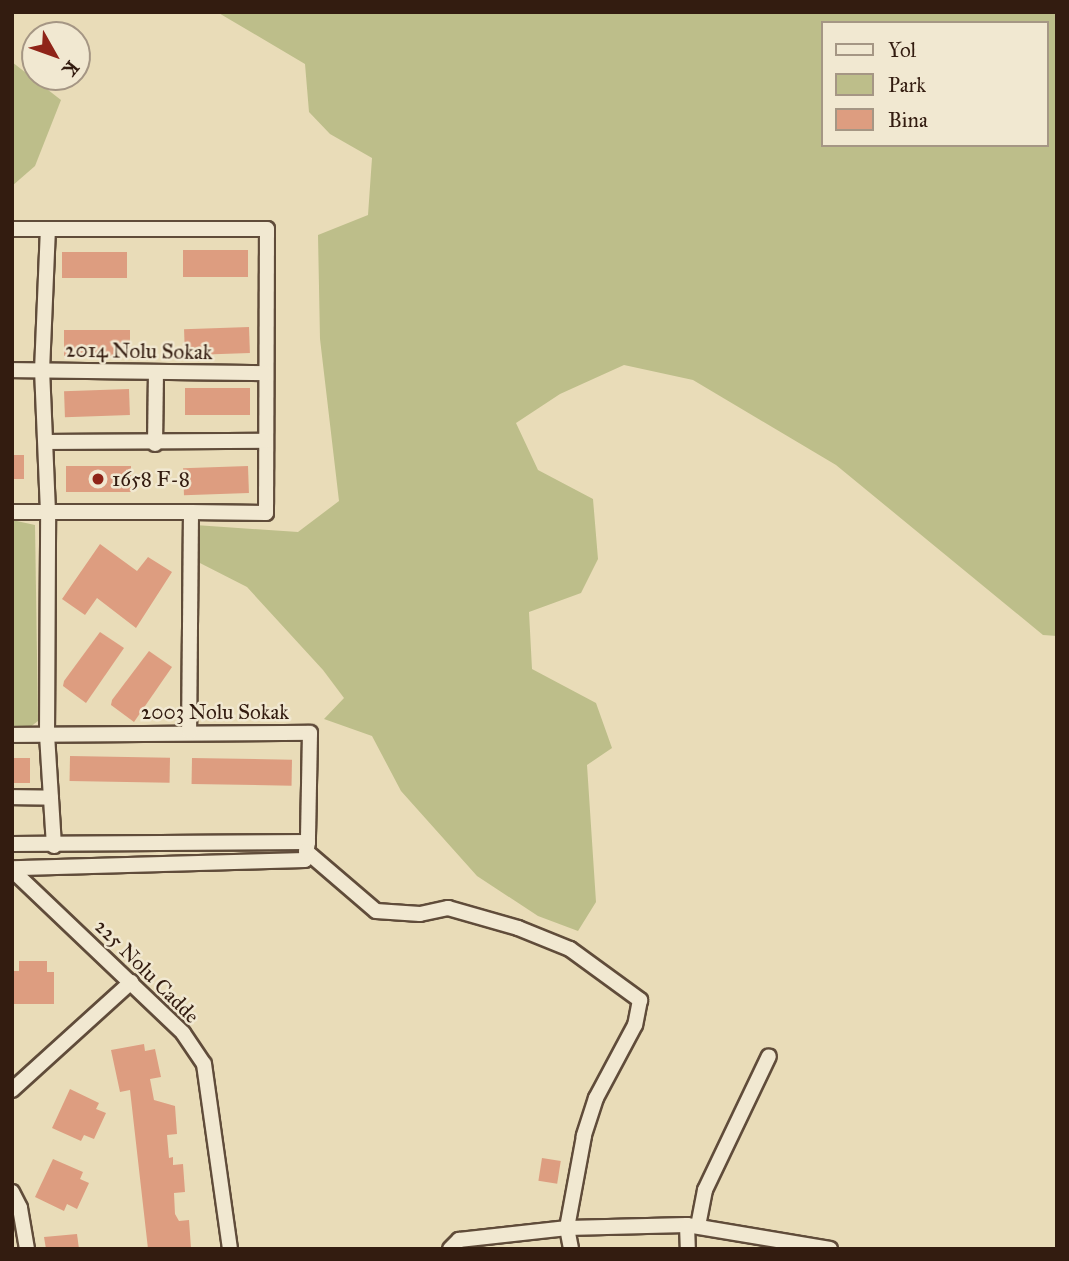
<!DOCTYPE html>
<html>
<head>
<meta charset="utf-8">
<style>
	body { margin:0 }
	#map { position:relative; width:1069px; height:1261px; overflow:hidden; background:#e9dcb8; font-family:"IM FELL Great Primer",serif }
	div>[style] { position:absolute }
	.green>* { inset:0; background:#bdbe8a }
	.building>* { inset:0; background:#dd9d80; transform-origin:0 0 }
	.roads { filter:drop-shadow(2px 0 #604c3a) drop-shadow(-2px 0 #604c3a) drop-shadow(0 2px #604c3a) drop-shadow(0 -2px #604c3a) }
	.street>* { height:14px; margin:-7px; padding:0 7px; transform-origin:7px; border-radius:7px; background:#f1e8d1 }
	.dots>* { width:19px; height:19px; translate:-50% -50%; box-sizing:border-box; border:4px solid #f1e8d1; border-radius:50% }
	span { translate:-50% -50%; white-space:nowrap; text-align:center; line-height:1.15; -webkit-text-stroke:5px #f1e8d1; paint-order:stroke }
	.street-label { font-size:21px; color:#331c10 }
	.poi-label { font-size:21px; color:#331c10 }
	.left { translate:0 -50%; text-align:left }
	.frame { position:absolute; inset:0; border:14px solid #331c10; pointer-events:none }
	.legend { position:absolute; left:821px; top:21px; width:228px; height:126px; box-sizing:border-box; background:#f1e8d1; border:2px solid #a59684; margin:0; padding:9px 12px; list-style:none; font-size:21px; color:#331c10 }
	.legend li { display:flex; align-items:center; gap:14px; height:35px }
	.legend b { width:35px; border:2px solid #a59684 }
	.north { position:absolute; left:21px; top:21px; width:70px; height:70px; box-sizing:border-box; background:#f1e8d1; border:2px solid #a59684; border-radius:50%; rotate:130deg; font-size:19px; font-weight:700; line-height:28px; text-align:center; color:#331c10 }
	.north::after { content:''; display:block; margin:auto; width:24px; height:32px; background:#8f2418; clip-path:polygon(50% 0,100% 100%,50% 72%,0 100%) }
</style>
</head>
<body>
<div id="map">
	<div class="green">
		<div style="clip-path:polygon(evenodd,217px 12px,1057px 12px,1057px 636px,1043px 635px,836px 465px,693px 380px,624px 365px,560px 394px,516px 423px,538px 470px,593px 499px,598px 559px,581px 593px,529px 612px,532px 669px,596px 703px,612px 748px,587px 765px,596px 902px,578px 931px,538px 916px,477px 876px,401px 791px,372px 736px,324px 719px,344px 698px,323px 670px,247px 587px,196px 561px,195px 525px,298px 532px,339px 501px,320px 339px,318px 235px,368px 215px,372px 158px,330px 134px,309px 112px,305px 64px,217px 12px,822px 23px,1046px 23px,1046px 145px,822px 145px,822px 23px)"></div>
		<div style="clip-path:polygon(12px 62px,61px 100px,35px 166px,12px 186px)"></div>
		<div style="clip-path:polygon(12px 520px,35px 525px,38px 721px,29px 728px,12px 728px)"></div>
	</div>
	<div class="building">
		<div style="left:248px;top:250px;width:27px;height:65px;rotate:90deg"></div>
		<div style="left:127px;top:252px;width:26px;height:65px;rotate:90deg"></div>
		<div style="left:249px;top:327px;width:26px;height:65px;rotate:88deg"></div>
		<div style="left:130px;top:330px;width:26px;height:66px;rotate:90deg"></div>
		<div style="left:250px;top:388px;width:27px;height:65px;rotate:90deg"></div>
		<div style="left:129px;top:389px;width:26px;height:65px;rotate:88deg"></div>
		<div style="left:12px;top:455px;width:12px;height:24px"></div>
		<div style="left:131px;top:466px;width:26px;height:65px;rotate:90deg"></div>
		<div style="left:248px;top:466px;width:27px;height:65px;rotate:88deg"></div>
		<div style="clip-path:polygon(100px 544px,137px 571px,148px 557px,172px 572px,136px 628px,97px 598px,85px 615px,62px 599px)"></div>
		<div style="clip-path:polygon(100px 632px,124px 648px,86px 703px,63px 686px,64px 681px)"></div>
		<div style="clip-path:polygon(149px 651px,172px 667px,134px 722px,111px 705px,112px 700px)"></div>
		<div style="left:70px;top:756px;width:100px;height:25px;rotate:1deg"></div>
		<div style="left:12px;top:758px;width:18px;height:25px"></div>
		<div style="left:192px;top:758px;width:100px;height:26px;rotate:1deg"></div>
		<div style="clip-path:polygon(19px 961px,47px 961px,47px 972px,54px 972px,54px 1004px,12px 1004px,12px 971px,19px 971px)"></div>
		<div style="clip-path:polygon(144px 1044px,145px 1051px,155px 1049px,161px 1077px,150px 1079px,154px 1100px,175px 1106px,177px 1134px,167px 1135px,169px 1158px,173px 1157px,173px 1165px,183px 1164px,185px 1192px,174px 1193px,175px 1214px,179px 1221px,189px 1220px,191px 1248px,148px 1249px,130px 1090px,120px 1092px,111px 1050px)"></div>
		<div style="clip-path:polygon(70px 1089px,99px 1103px,96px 1109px,106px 1113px,94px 1139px,84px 1135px,81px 1141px,52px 1128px)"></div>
		<div style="left:542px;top:1158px;width:19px;height:23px;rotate:9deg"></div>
		<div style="clip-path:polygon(53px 1159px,83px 1172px,80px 1179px,89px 1183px,77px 1209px,67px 1204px,64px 1211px,35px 1197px)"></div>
		<div style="clip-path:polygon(77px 1234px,79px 1249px,46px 1249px,44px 1237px)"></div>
	</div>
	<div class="roads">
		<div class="street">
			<div style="left:12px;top:229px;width:255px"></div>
			<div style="left:267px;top:229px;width:284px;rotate:90.2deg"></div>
			<div style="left:266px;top:513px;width:75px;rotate:-179.2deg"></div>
			<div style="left:12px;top:370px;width:253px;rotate:0.7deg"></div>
			<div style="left:47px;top:442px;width:219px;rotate:-0.3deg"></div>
			<div style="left:155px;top:444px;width:72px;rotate:-89.2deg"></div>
			<div style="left:12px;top:512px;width:36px"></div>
			<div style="left:48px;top:512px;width:141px;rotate:-92.4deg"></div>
			<div style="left:42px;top:371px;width:141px;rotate:-87.6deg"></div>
			<div style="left:12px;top:735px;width:298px;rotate:-0.4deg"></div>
			<div style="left:310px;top:733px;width:109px;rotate:91.1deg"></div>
			<div style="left:12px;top:797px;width:39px;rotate:1deg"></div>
			<div style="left:12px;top:844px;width:296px;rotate:-0.4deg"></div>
			<div style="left:308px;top:842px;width:18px;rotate:99deg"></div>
			<div style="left:305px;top:860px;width:293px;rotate:178.4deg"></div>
			<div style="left:54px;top:846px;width:111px;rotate:-93.6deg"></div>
			<div style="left:47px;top:735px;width:223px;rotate:-89.7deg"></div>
			<div style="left:48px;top:512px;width:143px"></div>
			<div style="left:191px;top:512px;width:220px;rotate:90.5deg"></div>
			<div style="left:306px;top:851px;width:92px;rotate:40.6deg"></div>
			<div style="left:376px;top:911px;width:44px;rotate:3.9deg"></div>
			<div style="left:420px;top:914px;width:29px;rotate:-12deg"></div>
			<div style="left:448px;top:908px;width:73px;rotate:15.9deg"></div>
			<div style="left:518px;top:928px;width:56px;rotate:22deg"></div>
			<div style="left:570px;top:949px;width:87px;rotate:36.1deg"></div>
			<div style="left:640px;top:1000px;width:25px;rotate:101deg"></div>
			<div style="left:635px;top:1025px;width:83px;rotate:118.1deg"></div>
			<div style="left:596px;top:1098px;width:40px;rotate:108deg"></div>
			<div style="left:584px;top:1136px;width:94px;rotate:100.5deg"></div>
			<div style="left:567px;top:1228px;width:21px;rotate:79deg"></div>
			<div style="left:12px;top:870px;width:236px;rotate:43.6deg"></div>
			<div style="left:183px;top:1033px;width:37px;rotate:56deg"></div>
			<div style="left:204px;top:1064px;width:187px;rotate:82deg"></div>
			<div style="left:12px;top:1090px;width:161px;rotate:-42.2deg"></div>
			<div style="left:12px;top:1192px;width:18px;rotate:63deg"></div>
			<div style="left:20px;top:1208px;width:42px;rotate:80.3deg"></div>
			<div style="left:687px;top:1225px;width:24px;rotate:88deg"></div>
			<div style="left:698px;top:1226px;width:37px;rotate:-79deg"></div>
			<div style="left:705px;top:1190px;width:148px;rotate:-64.5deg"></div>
			<div style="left:450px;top:1249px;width:13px;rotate:-45deg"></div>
			<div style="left:459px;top:1240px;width:109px;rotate:-6.3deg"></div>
			<div style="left:567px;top:1228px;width:120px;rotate:-1.4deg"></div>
			<div style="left:687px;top:1225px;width:145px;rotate:9.5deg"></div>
		</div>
	</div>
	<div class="dots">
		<div style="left:98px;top:479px;background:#8f2418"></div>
	</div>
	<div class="street-label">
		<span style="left:139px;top:351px;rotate:1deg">2014 Nolu Sokak</span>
		<span style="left:215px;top:712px">2003 Nolu Sokak</span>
		<span style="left:147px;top:971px;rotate:45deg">225 Nolu Cadde</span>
	</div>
	<div class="poi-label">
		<span class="left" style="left:112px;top:479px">1658 F-8</span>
	</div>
	<div class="frame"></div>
	<ul class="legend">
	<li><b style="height:9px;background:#f1e8d1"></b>Yol</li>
	<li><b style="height:19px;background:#bdbe8a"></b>Park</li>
	<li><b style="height:19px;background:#dd9d80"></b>Bina</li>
	</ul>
	<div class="north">K</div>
</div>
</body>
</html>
